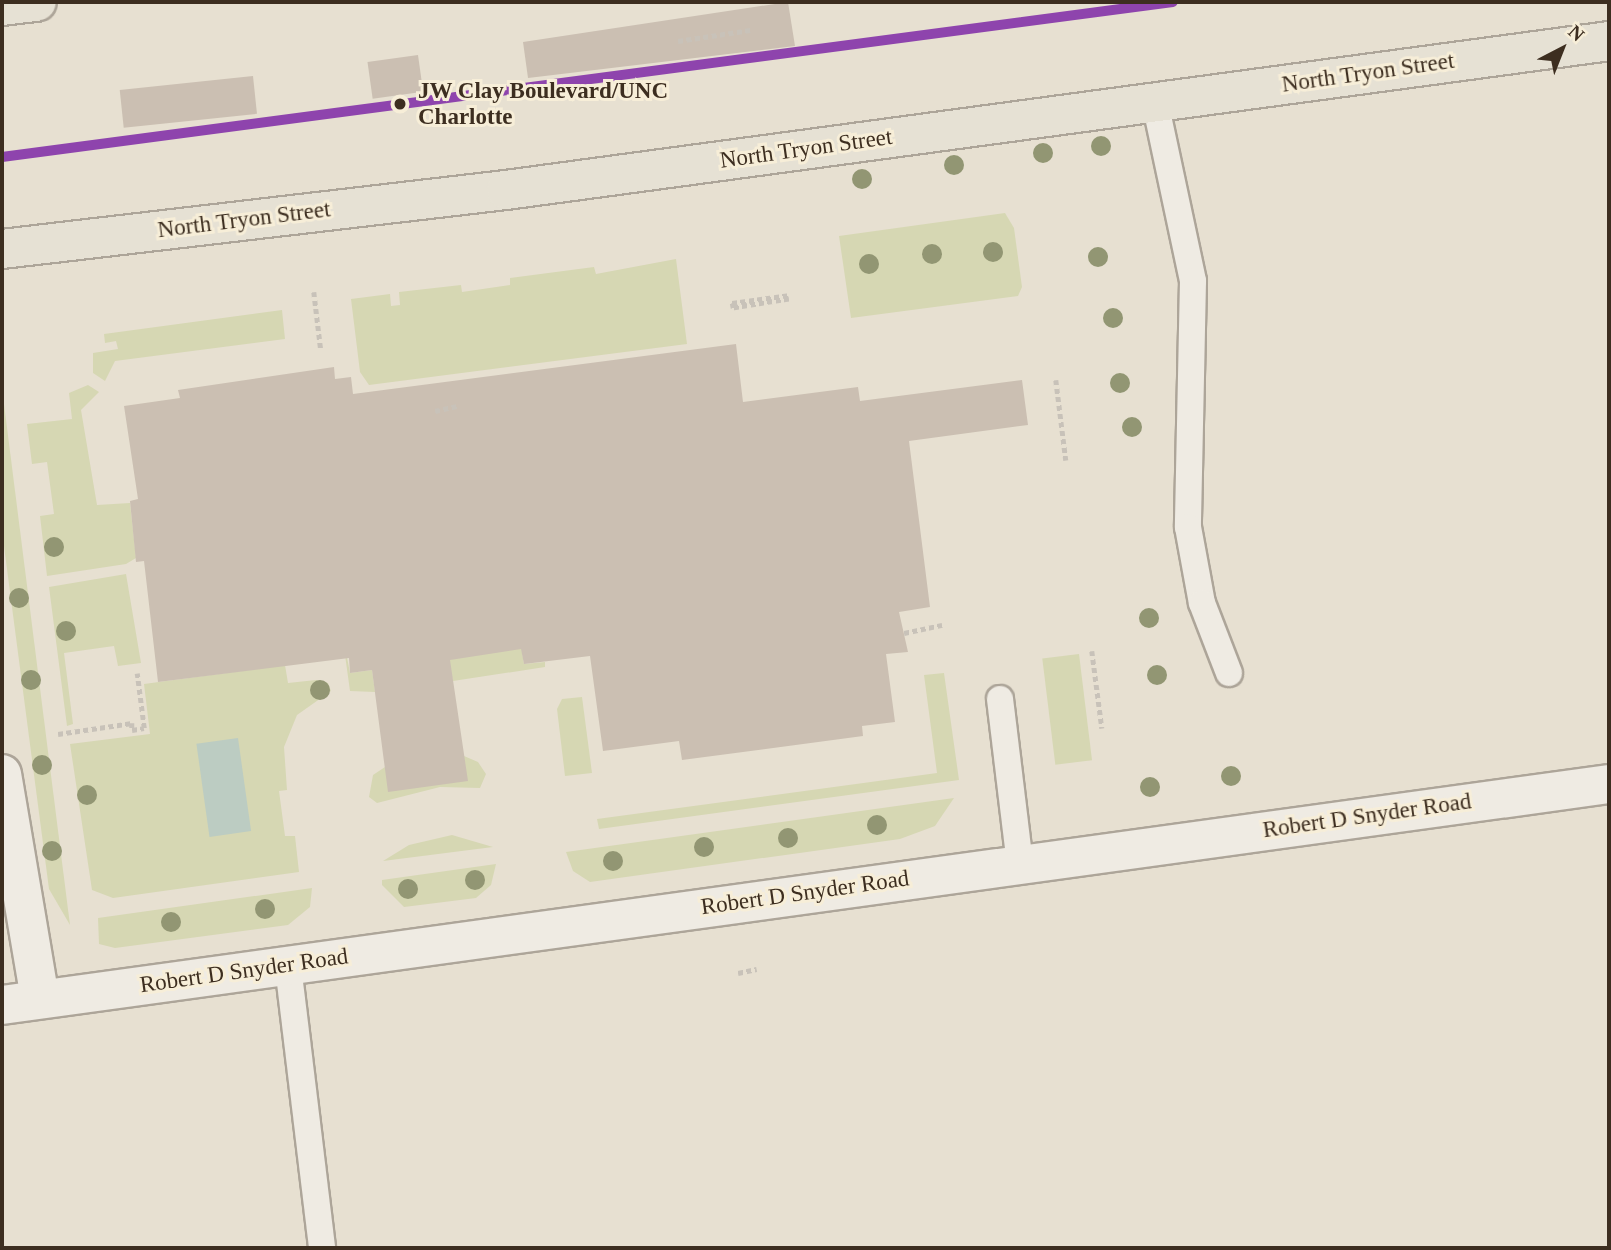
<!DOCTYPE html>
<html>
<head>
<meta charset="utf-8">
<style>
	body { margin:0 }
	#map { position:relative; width:1611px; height:1250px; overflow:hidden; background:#e7e0d1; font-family:Georgia,serif }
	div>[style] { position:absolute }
	.green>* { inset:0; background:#d6d7b3; transform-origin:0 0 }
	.water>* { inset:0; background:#bcccc2; transform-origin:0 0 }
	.building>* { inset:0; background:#cbbfb2; transform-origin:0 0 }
	.path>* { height:4.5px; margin-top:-2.25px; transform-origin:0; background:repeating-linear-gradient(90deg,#c8c2b9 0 5px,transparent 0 8.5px) }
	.roads { filter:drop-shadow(2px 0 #ada599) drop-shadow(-2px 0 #ada599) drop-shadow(0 2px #ada599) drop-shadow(0 -2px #ada599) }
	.lane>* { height:26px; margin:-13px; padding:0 13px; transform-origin:13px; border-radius:13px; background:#efebe3 }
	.secondary>* { height:38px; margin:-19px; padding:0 19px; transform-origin:19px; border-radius:19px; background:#efebe3 }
	.primary>* { height:38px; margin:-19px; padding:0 19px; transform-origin:19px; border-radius:19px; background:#e6e1d4 }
	.rail-1>* { height:10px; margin:-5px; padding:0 5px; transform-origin:5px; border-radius:5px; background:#8e44ad }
	.trees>* { width:20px; height:20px; margin:-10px; border-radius:50%; background:#929673 }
	.dots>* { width:19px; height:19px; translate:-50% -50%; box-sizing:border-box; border:4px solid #f7eed8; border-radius:50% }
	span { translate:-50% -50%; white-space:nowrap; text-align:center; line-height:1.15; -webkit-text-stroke:6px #f7eed8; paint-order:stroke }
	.street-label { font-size:23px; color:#3d2e20 }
	.stop-label { font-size:23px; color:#3d2e20; font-weight:700 }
	.left { translate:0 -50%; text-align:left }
	.frame { position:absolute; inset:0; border:4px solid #3d2e20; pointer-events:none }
	.north { position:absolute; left:1527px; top:14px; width:70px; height:70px; -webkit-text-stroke:5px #f7eed8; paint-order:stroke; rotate:42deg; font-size:19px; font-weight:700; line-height:28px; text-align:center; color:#3d2e20 }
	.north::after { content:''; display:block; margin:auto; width:24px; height:32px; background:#3d2e20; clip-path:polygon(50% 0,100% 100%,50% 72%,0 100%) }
</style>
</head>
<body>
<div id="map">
	<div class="green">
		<div style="clip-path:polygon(1005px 213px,1014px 228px,1022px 287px,1018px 296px,851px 318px,839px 236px)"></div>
		<div style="clip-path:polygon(676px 259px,687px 344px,369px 385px,360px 372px,351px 299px,390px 294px,391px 306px,400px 305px,399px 292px,461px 285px,462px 292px,510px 285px,510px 278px,594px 267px,596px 274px)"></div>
		<div style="clip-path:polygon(282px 310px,285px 339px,115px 361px,105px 381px,93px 373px,93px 353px,118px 349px,116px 341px,105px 343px,104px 334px)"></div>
		<div style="clip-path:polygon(88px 385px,99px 392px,81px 410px,97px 505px,130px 503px,136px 558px,126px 564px,47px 576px,40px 516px,54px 514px,47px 462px,32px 464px,27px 424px,72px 419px,69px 393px)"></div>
		<div style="clip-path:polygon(2px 396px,3px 396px,70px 925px,49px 889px,2px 531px)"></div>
		<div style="clip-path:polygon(126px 574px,141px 663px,118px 666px,114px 646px,64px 653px,73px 724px,67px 726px,49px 587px)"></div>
		<div style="clip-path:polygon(341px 626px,350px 673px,372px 670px,375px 692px,350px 691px)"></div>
		<div style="clip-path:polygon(521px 646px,524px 664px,545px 662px,545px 667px,453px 681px,447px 660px)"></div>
		<div style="left:1079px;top:654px;width:107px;height:37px;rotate:83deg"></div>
		<div style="clip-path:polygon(285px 665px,288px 683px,316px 680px,328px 683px,331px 691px,297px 715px,284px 747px,287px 790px,279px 791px,285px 836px,295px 836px,299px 872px,113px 898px,92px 890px,70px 744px,150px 734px,144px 684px)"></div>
		<div style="clip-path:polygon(944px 673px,959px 780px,599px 829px,597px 819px,937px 773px,924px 675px)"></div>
		<div style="clip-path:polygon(582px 697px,592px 773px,565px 776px,557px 709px,562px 699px)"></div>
		<div style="clip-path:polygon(464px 756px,478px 762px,486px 774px,480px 788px,440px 787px,377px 803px,369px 797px,373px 775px,385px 767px)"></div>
		<div style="clip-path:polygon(954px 798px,935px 826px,900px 839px,590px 882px,573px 871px,566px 852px)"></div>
		<div style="clip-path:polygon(452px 835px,493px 847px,383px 861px,409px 845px)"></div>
		<div style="clip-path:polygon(496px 864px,491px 885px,476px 898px,404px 907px,382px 885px,382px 880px)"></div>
		<div style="clip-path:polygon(312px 888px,310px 907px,288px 925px,115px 948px,99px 944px,98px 918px)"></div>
	</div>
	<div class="water">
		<div style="left:238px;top:738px;width:94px;height:42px;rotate:82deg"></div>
	</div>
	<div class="building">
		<div style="clip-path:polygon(788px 2px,795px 46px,528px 78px,523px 42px)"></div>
		<div style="left:418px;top:55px;width:37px;height:51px;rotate:82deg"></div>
		<div style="left:253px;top:76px;width:38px;height:134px;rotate:84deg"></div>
		<div style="clip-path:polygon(736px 344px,743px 402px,858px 387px,860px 401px,1022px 380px,1028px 425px,909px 441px,930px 607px,899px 612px,908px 652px,886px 654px,895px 722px,862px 726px,863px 736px,682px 760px,679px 741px,603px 751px,590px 656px,524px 664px,521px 649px,450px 660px,468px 781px,388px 792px,372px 670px,350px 673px,349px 658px,158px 682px,144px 561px,136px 562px,130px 501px,138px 499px,124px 406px,180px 398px,178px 390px,334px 367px,335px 379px,351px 377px,353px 394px)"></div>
	</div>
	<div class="path">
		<div style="left:678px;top:41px;width:73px;rotate:-8.7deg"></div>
		<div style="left:314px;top:292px;width:59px;rotate:83.2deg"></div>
		<div style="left:789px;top:299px;width:57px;rotate:170.9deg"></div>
		<div style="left:733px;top:308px;width:5px;rotate:-101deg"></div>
		<div style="left:732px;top:303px;width:59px;rotate:-7.9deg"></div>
		<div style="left:1056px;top:380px;width:81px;rotate:82.9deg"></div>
		<div style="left:435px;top:411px;width:23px;rotate:-13deg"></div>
		<div style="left:904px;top:633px;width:39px;rotate:-12deg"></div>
		<div style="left:1092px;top:651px;width:78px;rotate:82.6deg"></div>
		<div style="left:58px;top:734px;width:75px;rotate:-8.5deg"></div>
		<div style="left:132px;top:723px;width:7px;rotate:90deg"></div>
		<div style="left:132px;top:730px;width:12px;rotate:-9deg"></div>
		<div style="left:144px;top:728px;width:55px;rotate:-97.3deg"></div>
		<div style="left:738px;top:973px;width:19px;rotate:-12deg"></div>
	</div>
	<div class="roads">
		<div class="lane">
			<div style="left:1155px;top:102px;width:183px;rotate:78deg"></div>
			<div style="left:1193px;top:281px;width:246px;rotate:91.2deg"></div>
			<div style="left:1188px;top:527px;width:77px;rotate:79.6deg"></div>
			<div style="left:1202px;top:603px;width:75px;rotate:68.9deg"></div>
			<div style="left:1000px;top:699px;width:166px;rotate:83.1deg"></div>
			<div style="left:288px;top:966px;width:284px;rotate:83.1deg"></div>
		</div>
		<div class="secondary">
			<div style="left:2px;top:774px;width:228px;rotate:80.4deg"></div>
			<div style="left:2px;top:1005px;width:1622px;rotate:-7.83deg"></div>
		</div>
		<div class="primary">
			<div style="left:2px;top:6px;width:35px;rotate:-7deg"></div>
			<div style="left:2px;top:249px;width:507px;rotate:-6.68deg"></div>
			<div style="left:506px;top:190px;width:1113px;rotate:-7.69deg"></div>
		</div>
	</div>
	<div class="rail-1">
		<div style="left:2px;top:157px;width:1181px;rotate:-7.54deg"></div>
	</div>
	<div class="trees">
		<div style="left:1101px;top:146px"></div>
		<div style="left:1043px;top:153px"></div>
		<div style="left:954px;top:165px"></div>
		<div style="left:862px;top:179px"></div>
		<div style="left:993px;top:252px"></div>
		<div style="left:932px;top:254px"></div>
		<div style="left:1098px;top:257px"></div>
		<div style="left:869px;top:264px"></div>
		<div style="left:1113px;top:318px"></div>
		<div style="left:1120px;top:383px"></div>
		<div style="left:1132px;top:427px"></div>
		<div style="left:54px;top:547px"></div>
		<div style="left:19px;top:598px"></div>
		<div style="left:1149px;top:618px"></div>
		<div style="left:66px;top:631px"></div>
		<div style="left:1157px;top:675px"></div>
		<div style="left:31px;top:680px"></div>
		<div style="left:320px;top:690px"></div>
		<div style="left:42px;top:765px"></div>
		<div style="left:1231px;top:776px"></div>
		<div style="left:1150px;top:787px"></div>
		<div style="left:87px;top:795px"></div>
		<div style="left:877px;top:825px"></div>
		<div style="left:788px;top:838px"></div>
		<div style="left:704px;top:847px"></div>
		<div style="left:52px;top:851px"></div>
		<div style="left:613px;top:861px"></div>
		<div style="left:475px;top:880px"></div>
		<div style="left:408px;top:889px"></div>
		<div style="left:265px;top:909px"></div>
		<div style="left:171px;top:922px"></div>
	</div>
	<div class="dots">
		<div style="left:400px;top:104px;background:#3d2e20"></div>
	</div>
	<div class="street-label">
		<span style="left:1368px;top:73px;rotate:-8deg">North Tryon Street</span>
		<span style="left:806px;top:149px;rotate:-8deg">North Tryon Street</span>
		<span style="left:244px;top:220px;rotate:-7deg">North Tryon Street</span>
		<span style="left:1367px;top:816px;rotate:-8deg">Robert D Snyder Road</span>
		<span style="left:805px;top:893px;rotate:-8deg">Robert D Snyder Road</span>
		<span style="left:244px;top:971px;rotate:-8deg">Robert D Snyder Road</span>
	</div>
	<div class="stop-label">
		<span class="left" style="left:418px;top:104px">JW Clay Boulevard/UNC<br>Charlotte</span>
	</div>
	<div class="frame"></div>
	<div class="north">N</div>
</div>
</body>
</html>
